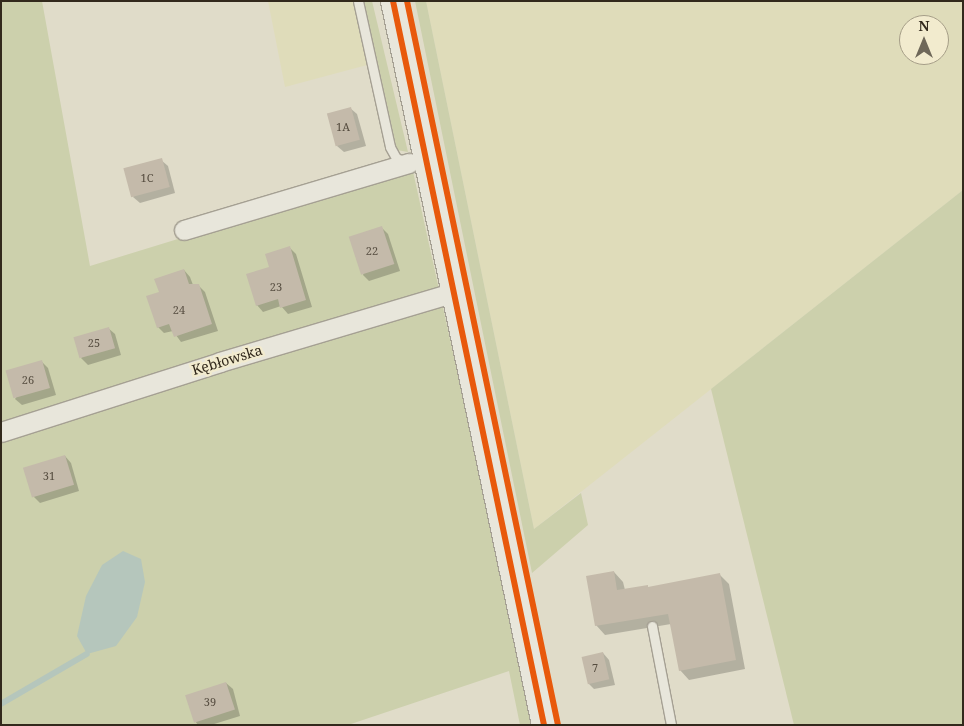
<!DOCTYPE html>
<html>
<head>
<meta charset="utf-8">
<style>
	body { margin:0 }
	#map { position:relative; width:964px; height:726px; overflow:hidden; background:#e0dcc9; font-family:"Noto Serif",serif }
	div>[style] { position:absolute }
	.farmland>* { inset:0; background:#dfdcba }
	.green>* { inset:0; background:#ccd0ac }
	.water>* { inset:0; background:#b5c6bc }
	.shadow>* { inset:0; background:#0003 }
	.stream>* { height:5.5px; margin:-2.75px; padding:0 2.75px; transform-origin:2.75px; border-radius:2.75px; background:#b5c6bc }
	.building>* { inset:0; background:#c4baaa; transform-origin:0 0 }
	.roads { filter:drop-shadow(1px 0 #a5a093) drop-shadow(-1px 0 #a5a093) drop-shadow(0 1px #a5a093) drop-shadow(0 -1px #a5a093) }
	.service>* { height:9px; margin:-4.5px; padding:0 4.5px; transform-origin:4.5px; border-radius:4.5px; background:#e8e6db }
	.minor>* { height:19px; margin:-9.5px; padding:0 9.5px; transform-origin:9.5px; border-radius:9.5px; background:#e8e6db }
	.tertiary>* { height:24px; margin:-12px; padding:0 12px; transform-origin:12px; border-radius:12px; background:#e8e6db }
	.cycleway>* { height:6px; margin:-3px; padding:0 3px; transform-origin:3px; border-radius:3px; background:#e8590c }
	span { translate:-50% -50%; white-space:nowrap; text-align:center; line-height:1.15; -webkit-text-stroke:4.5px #f2ebce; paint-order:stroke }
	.number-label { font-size:11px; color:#564d40 }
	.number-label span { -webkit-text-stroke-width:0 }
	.street-label { font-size:14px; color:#32291c }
	.frame { position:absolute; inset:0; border:2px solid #32291c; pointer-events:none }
	.north { position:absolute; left:899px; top:15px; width:50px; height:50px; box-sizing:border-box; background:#f2ebce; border:1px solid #a59d87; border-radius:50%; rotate:0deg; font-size:14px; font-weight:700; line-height:20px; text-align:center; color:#32291c }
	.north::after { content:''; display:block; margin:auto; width:18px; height:22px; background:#6f6859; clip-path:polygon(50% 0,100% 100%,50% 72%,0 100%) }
</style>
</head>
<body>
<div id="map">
	<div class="farmland">
		<div style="clip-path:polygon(268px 1px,353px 1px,367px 65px,285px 87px)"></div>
		<div style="clip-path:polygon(evenodd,426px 1px,963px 1px,963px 190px,534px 529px,426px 1px,909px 25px,939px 25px,939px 55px,909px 55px,909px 25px)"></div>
	</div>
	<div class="green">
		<div style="clip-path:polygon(1px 1px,42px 1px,90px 266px,412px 167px,535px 725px,520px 725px,509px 671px,348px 725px,1px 725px)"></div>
		<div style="clip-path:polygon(364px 1px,372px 1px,408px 152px,397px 150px)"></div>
		<div style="clip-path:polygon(415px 1px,426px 1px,534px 529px,581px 493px,588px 525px,532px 573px)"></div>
		<div style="clip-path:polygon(963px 190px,963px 725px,794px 725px,711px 389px)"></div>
	</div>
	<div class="water">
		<div style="clip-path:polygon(123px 551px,141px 559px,145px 582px,137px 617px,116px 646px,87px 654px,77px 636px,86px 596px,102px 565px)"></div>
	</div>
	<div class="shadow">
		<div style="clip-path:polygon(350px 108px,357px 114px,366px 146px,344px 152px,337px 146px)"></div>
		<div style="clip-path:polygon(161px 160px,168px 166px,175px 193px,140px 203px,133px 197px)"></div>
		<div style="clip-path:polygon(382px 228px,388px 234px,400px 271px,369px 281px,363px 275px)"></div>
		<div style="clip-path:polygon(290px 248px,296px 254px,312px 307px,288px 314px,281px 306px,263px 312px,257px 305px,270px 268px)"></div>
		<div style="clip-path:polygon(184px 270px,190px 277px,193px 285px,198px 285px,205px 292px,218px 331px,181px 342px,173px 331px,164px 333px,158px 327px,160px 293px)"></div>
		<div style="clip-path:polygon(108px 328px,115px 334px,121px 355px,88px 365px,81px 358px)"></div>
		<div style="clip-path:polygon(41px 361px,48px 368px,56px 395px,22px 405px,15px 399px)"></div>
		<div style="clip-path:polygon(65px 456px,71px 463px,79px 491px,40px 503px,33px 496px)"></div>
		<div style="clip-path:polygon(614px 572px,623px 582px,625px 590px,647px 586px,649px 588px,719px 574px,729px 584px,745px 669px,689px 680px,680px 670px,671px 624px,605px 635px,596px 625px)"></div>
		<div style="clip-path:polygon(603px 653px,609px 660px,615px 685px,594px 689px,588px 683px)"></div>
		<div style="clip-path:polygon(226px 683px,233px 689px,240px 716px,211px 725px,198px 725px,195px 721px)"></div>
	</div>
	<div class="stream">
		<div style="left:1px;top:704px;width:99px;rotate:-30.2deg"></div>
	</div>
	<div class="building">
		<div style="left:351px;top:107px;width:34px;height:25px;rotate:75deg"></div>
		<div style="left:162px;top:158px;width:30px;height:40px;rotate:75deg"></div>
		<div style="left:382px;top:226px;width:40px;height:35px;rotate:72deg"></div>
		<div style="clip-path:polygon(290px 246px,306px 300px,280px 308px,278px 299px,256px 306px,246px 274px,269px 267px,265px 254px)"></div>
		<div style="clip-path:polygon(184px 269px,189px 284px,199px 284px,212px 324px,174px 337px,169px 324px,157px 328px,146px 296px,159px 292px,154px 279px)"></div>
		<div style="left:109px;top:327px;width:22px;height:37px;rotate:74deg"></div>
		<div style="left:42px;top:360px;width:29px;height:38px;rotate:74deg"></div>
		<div style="left:65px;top:455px;width:31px;height:44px;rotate:73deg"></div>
		<div style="clip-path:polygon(614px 571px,617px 590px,648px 585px,648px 587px,720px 573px,736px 660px,679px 671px,668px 614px,595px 626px,586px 576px)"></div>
		<div style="left:603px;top:652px;width:28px;height:22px;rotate:77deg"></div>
		<div style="left:226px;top:682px;width:29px;height:43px;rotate:72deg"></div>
	</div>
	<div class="roads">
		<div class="service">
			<div style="left:358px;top:1px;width:149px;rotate:77.6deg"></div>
			<div style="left:390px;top:147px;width:13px;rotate:61deg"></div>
			<div style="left:396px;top:158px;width:11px;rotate:22deg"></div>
			<div style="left:652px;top:626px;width:101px;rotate:79.1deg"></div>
		</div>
		<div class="minor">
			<div style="left:184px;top:230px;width:235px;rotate:-16.6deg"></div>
			<div style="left:1px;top:432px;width:230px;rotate:-17.7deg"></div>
			<div style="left:220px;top:362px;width:245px;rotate:-16.6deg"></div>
		</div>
		<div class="tertiary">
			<div style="left:393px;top:1px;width:740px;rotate:78.22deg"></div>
		</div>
	</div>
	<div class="cycleway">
		<div style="left:393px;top:1px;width:740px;rotate:78.22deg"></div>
		<div style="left:407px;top:1px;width:740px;rotate:78.22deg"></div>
	</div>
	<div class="number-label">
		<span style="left:343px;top:127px">1A</span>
		<span style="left:147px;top:178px">1C</span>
		<span style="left:372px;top:251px">22</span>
		<span style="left:276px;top:287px">23</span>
		<span style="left:179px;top:310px">24</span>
		<span style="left:94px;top:343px">25</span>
		<span style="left:28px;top:380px">26</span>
		<span style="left:49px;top:476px">31</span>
		<span style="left:595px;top:668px">7</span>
		<span style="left:210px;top:702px">39</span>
	</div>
	<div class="street-label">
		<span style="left:227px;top:360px;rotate:-17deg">Kębłowska</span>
	</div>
	<div class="frame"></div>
	<div class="north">N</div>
</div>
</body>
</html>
